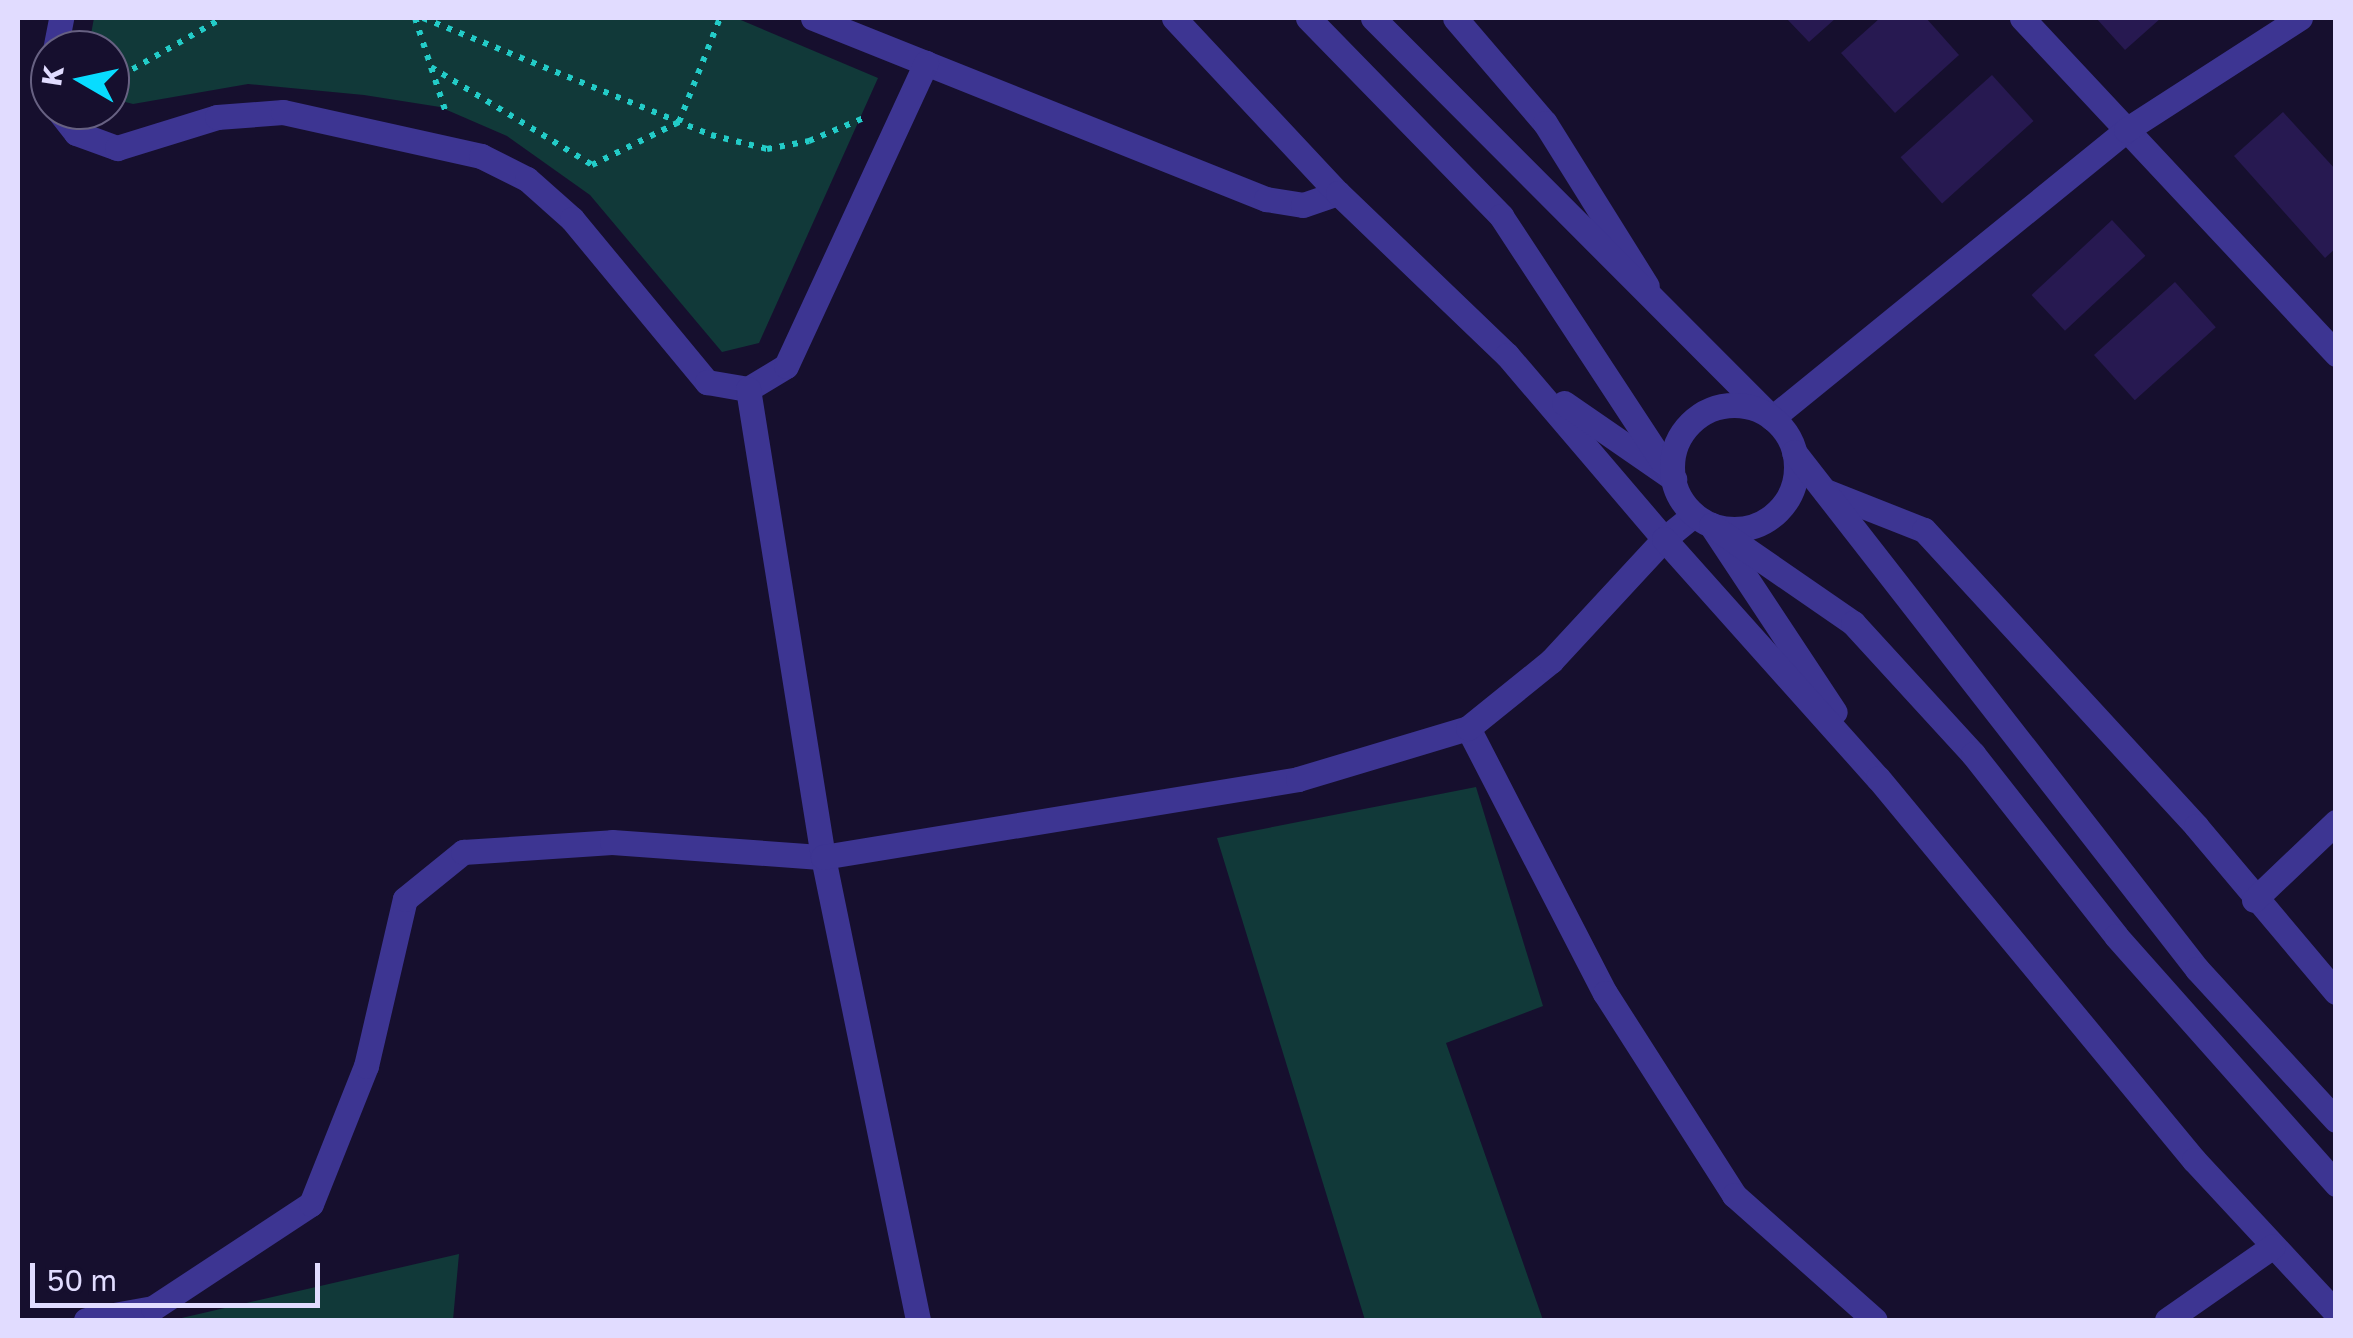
<!DOCTYPE html>
<html>
<head>
<meta charset="utf-8">
<style>
	body { margin:0 }
	#map { position:relative; width:2353px; height:1338px; overflow:hidden; background:#160f2e; font-family:"Golos Text",sans-serif }
	div>[style] { position:absolute }
	.green>* { inset:0; background:#113939 }
	.building>* { inset:0; background:#271951; transform-origin:0 0 }
	.path>* { height:6px; margin-top:-3px; transform-origin:0; background:repeating-linear-gradient(90deg,#23ccc8 0 5px,transparent 0 13px) }
	.minor>* { height:25px; margin:-12.5px; padding:0 12.5px; transform-origin:12.5px; border-radius:12.5px; background:#3d3592 }
	.tertiary>* { height:25px; margin:-12.5px; padding:0 12.5px; transform-origin:12.5px; border-radius:12.5px; background:#3d3592 }
	.tertiary>.ring { margin:-12.5px; padding:0; box-sizing:content-box; background:none; border:25px solid #3d3592; border-radius:50% }
	span { translate:-50% -50%; white-space:nowrap; text-align:center; line-height:1.15; -webkit-text-stroke:10px #160f2e; paint-order:stroke }
	.frame { position:absolute; inset:0; border:20px solid #e1dcff; pointer-events:none }
	.north { position:absolute; left:30px; top:30px; width:100px; height:100px; box-sizing:border-box; background:#160f2e; border:2px solid #676182; border-radius:50%; rotate:279deg; font-size:28px; font-weight:700; line-height:40px; text-align:center; color:#e1dcff }
	.north::after { content:''; display:block; margin:auto; width:35px; height:45px; background:#08dcff; clip-path:polygon(50% 0,100% 100%,50% 72%,0 100%) }
	.scale { position:absolute; left:30px; top:1263px; width:290px; height:45px; box-sizing:border-box; border:5px solid #e1dcff; border-top:0; padding-left:12px; font-size:30px; line-height:35px; white-space:nowrap; color:#e1dcff; -webkit-text-stroke:8px #160f2e; paint-order:stroke }
</style>
</head>
<body>
<div id="map">
	<div class="green">
		<div style="clip-path:polygon(94px 18px,736px 18px,878px 78px,759px 343px,722px 352px,590px 195px,507px 136px,440px 107px,364px 95px,248px 84px,133px 104px,110px 98px,110px 50px,88px 50px)"></div>
		<div style="clip-path:polygon(1476px 787px,1543px 1006px,1446px 1043px,1543px 1320px,1365px 1320px,1217px 838px)"></div>
		<div style="clip-path:polygon(459px 1254px,453px 1320px,173px 1320px)"></div>
	</div>
	<div class="building">
		<div style="clip-path:polygon(1786px 18px,1836px 18px,1809px 42px)"></div>
		<div style="clip-path:polygon(1880px 18px,1926px 18px,1959px 55px,1895px 113px,1841px 53px)"></div>
		<div style="clip-path:polygon(2096px 18px,2161px 18px,2125px 50px)"></div>
		<div style="left:1992px;top:75px;width:62px;height:123px;rotate:48deg"></div>
		<div style="clip-path:polygon(2283px 112px,2336px 170px,2336px 248px,2325px 258px,2234px 156px)"></div>
		<div style="left:2112px;top:220px;width:49px;height:110px;rotate:47deg"></div>
		<div style="left:2175px;top:282px;width:61px;height:109px;rotate:48deg"></div>
	</div>
	<div class="path">
		<div style="left:415px;top:18px;width:103px;rotate:71.9deg"></div>
		<div style="left:423px;top:18px;width:311px;rotate:22.1deg"></div>
		<div style="left:711px;top:135px;width:58px;rotate:14deg"></div>
		<div style="left:767px;top:149px;width:43px;rotate:-10.8deg"></div>
		<div style="left:809px;top:141px;width:62px;rotate:-22.8deg"></div>
		<div style="left:431px;top:67px;width:188px;rotate:31.3deg"></div>
		<div style="left:592px;top:165px;width:97px;rotate:-26.3deg"></div>
		<div style="left:679px;top:122px;width:112px;rotate:-68.5deg"></div>
		<div style="left:110px;top:82px;width:129px;rotate:-29.7deg"></div>
	</div>
	<div class="minor">
		<div style="left:813px;top:18px;width:488px;rotate:21.8deg"></div>
		<div style="left:1266px;top:199px;width:37px;rotate:9deg"></div>
		<div style="left:1303px;top:205px;width:37px;rotate:-19deg"></div>
		<div style="left:1174px;top:18px;width:240px;rotate:46.9deg"></div>
		<div style="left:1338px;top:193px;width:234px;rotate:43.8deg"></div>
		<div style="left:1507px;top:355px;width:242px;rotate:49.5deg"></div>
		<div style="left:1664px;top:539px;width:38px;rotate:-39deg"></div>
		<div style="left:1455px;top:18px;width:138px;rotate:49.4deg"></div>
		<div style="left:1545px;top:123px;width:192px;rotate:58deg"></div>
		<div style="left:2022px;top:18px;width:460px;rotate:46.9deg"></div>
		<div style="left:55px;top:50px;width:33px;rotate:-79deg"></div>
		<div style="left:58px;top:110px;width:29px;rotate:52deg"></div>
		<div style="left:76px;top:133px;width:44px;rotate:20.1deg"></div>
		<div style="left:117px;top:148px;width:105px;rotate:-17.2deg"></div>
		<div style="left:217px;top:117px;width:66px;rotate:-4.3deg"></div>
		<div style="left:283px;top:112px;width:203px;rotate:12.5deg"></div>
		<div style="left:481px;top:156px;width:51px;rotate:26.6deg"></div>
		<div style="left:527px;top:179px;width:60px;rotate:41.6deg"></div>
		<div style="left:572px;top:219px;width:212px;rotate:50.4deg"></div>
		<div style="left:707px;top:382px;width:42px;rotate:9.7deg"></div>
		<div style="left:748px;top:389px;width:44px;rotate:-31.2deg"></div>
		<div style="left:786px;top:366px;width:334px;rotate:-65.2deg"></div>
		<div style="left:1564px;top:403px;width:134px;rotate:34.6deg"></div>
		<div style="left:1772px;top:418px;width:456px;rotate:-39.1deg"></div>
		<div style="left:2126px;top:130px;width:207px;rotate:-32.8deg"></div>
		<div style="left:1825px;top:491px;width:106px;rotate:21.5deg"></div>
		<div style="left:1924px;top:530px;width:402px;rotate:47.4deg"></div>
		<div style="left:2196px;top:826px;width:217px;rotate:49.9deg"></div>
		<div style="left:1711px;top:525px;width:224px;rotate:56.5deg"></div>
		<div style="left:1468px;top:728px;width:298px;rotate:62.7deg"></div>
		<div style="left:1605px;top:993px;width:240px;rotate:57.4deg"></div>
		<div style="left:1734px;top:1195px;width:188px;rotate:41.6deg"></div>
		<div style="left:2254px;top:900px;width:113px;rotate:-43.6deg"></div>
		<div style="left:86px;top:1320px;width:68px;rotate:-10.2deg"></div>
		<div style="left:153px;top:1308px;width:189px;rotate:-33.4deg"></div>
		<div style="left:311px;top:1204px;width:149px;rotate:-68.3deg"></div>
		<div style="left:366px;top:1066px;width:171px;rotate:-76.9deg"></div>
		<div style="left:405px;top:899px;width:75px;rotate:-39deg"></div>
		<div style="left:463px;top:852px;width:149px;rotate:-3.8deg"></div>
		<div style="left:612px;top:842px;width:212px;rotate:4.1deg"></div>
		<div style="left:823px;top:857px;width:474px;rotate:-99.1deg"></div>
		<div style="left:918px;top:1320px;width:473px;rotate:-101.6deg"></div>
		<div style="left:823px;top:857px;width:481px;rotate:-9.3deg"></div>
		<div style="left:1298px;top:779px;width:177px;rotate:-16.7deg"></div>
		<div style="left:1468px;top:728px;width:107px;rotate:-38.9deg"></div>
		<div style="left:1551px;top:661px;width:166px;rotate:-47.2deg"></div>
		<div style="left:1664px;top:539px;width:321px;rotate:48.2deg"></div>
		<div style="left:1878px;top:778px;width:496px;rotate:50.4deg"></div>
		<div style="left:2194px;top:1160px;width:209px;rotate:47.1deg"></div>
		<div style="left:2167px;top:1320px;width:129px;rotate:-34.9deg"></div>
	</div>
	<div class="tertiary">
		<div style="left:1308px;top:18px;width:277px;rotate:45.7deg"></div>
		<div style="left:1501px;top:216px;width:315px;rotate:56.7deg"></div>
		<div style="left:1373px;top:18px;width:565px;rotate:45.07deg"></div>
		<div class="ring" style="left:1672px;top:405px;width:99px;height:99px"></div>
		<div style="left:1794px;top:452px;width:656px;rotate:52.06deg"></div>
		<div style="left:2197px;top:969px;width:205px;rotate:47.4deg"></div>
		<div style="left:1711px;top:525px;width:173px;rotate:34.6deg"></div>
		<div style="left:1853px;top:623px;width:178px;rotate:47.5deg"></div>
		<div style="left:1973px;top:754px;width:231px;rotate:51.8deg"></div>
		<div style="left:2116px;top:936px;width:332px;rotate:48.4deg"></div>
	</div>
	<div class="frame"></div>
	<div class="north">K</div>
	<div class="scale">50 m</div>
</div>
</body>
</html>
